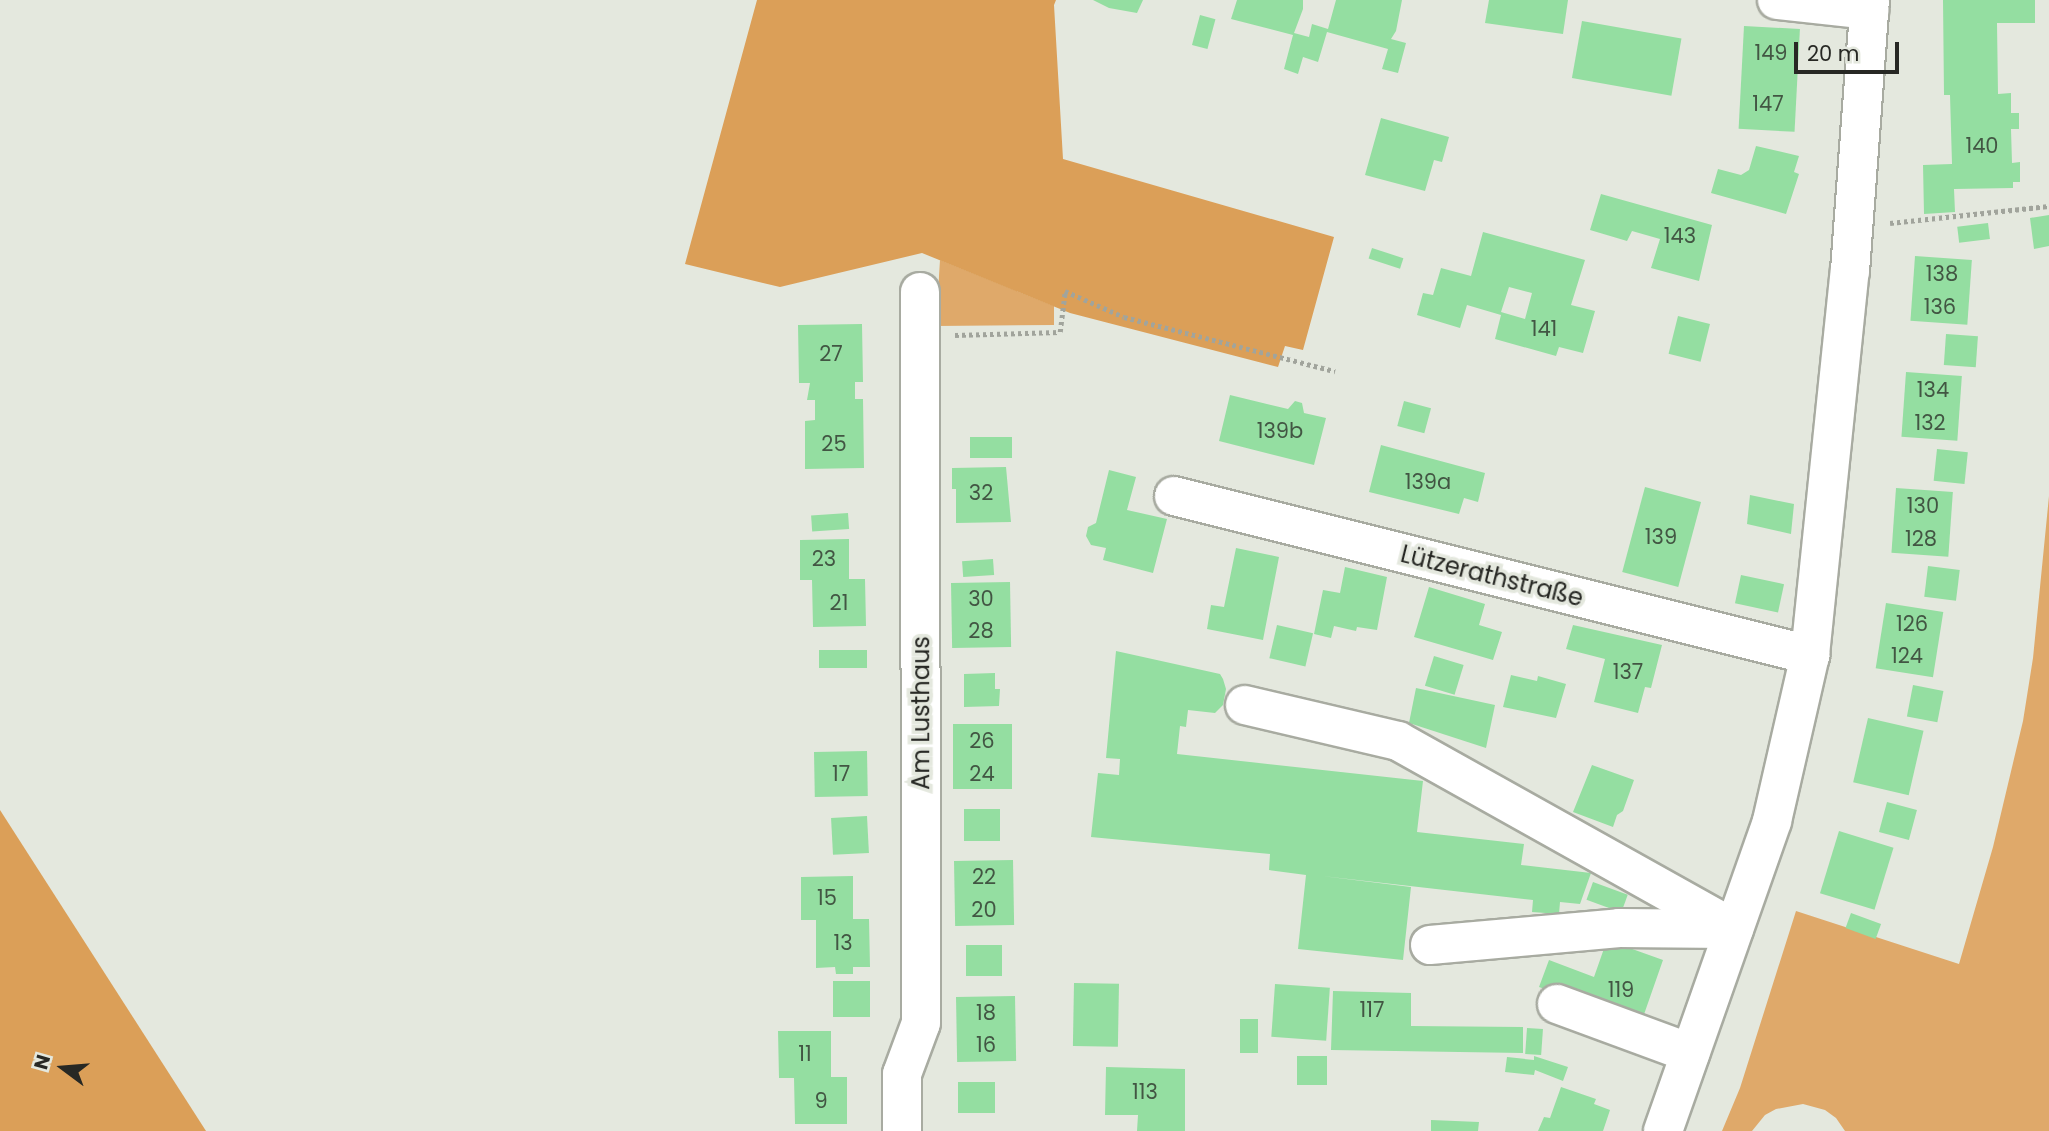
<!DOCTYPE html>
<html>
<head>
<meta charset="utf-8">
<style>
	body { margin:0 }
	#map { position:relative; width:2049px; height:1131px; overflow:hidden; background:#e4e8de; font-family:Poppins,sans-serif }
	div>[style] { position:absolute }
	.green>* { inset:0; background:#dfa96a }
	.forest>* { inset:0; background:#db9f58 }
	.building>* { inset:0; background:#94dea1; transform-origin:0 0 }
	.path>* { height:4.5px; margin-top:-2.25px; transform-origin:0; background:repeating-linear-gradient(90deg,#a1a49c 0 3.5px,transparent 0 7px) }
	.roads { filter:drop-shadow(2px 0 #a8aba1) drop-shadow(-2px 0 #a8aba1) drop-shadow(0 2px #a8aba1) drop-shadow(0 -2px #a8aba1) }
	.minor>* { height:38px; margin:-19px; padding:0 19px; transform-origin:19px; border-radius:19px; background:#fff }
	span { translate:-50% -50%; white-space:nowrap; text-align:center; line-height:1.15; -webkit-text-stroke:7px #e4e8de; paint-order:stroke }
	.number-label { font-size:21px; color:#425643 }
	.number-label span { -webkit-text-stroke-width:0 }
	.street-label { font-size:24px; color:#272824 }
	.north { position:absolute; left:28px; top:1033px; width:70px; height:70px; -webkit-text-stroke:5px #e4e8de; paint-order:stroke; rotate:286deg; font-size:19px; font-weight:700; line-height:28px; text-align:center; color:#272824 }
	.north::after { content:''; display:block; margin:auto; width:24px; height:32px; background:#272824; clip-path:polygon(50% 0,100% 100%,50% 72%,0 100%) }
	.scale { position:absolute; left:1794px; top:42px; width:105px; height:32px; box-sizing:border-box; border:4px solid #272824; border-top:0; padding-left:9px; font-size:21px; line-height:24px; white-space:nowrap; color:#272824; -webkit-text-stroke:5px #e4e8de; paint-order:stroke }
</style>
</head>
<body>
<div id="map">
	<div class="green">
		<div style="clip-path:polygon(940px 260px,1054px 306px,1054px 325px,936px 326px)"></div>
		<div style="clip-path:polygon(2049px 496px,2049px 1131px,1845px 1131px,1836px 1118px,1825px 1110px,1803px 1104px,1776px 1109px,1765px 1115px,1752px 1131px,1722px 1131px,1740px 1088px,1796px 911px,1959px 964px,1993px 847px,2023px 721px,2033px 658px)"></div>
	</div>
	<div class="forest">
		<div style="clip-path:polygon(757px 0,1056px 0,1054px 5px,1063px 159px,1334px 237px,1303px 350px,1285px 346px,1278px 367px,1070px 313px,922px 253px,780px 287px,685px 264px)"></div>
		<div style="clip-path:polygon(0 810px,206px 1131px,0 1131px)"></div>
	</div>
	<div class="building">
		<div style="clip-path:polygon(1093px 0,1143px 0,1137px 13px,1109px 8px)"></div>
		<div style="clip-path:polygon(1237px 0,1303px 0,1303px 9px,1294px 33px,1309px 37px,1312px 24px,1328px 29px,1336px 0,1402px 0,1396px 31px,1391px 39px,1406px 43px,1398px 73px,1382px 69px,1388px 49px,1327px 32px,1318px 62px,1303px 57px,1298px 74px,1284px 69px,1293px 35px,1231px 19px)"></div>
		<div style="clip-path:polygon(1489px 0,1568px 0,1563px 34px,1485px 23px)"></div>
		<div style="clip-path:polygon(1943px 0,2035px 0,2035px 23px,1997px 23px,1998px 94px,2011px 93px,2011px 113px,2019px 113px,2019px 129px,2011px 129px,2012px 163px,2020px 162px,2020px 182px,2013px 182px,2013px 188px,1954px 189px,1955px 212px,1924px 214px,1923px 165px,1952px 164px,1950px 95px,1944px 95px)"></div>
		<div style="left:1200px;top:15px;width:16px;height:31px;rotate:15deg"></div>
		<div style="left:1582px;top:21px;width:101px;height:58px;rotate:10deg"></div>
		<div style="left:1744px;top:26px;width:56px;height:103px;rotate:3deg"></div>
		<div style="clip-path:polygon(1381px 118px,1449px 137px,1442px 162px,1434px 160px,1425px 191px,1365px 175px)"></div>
		<div style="clip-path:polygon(1756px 146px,1799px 156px,1794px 172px,1799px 174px,1786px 214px,1711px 193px,1718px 169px,1741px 175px,1749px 170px)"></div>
		<div style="clip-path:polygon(1601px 194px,1712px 225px,1699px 281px,1651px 268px,1660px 239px,1632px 231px,1627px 241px,1590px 230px)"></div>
		<div style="clip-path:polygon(2049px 215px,2049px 246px,2034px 249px,2030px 218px)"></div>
		<div style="left:1988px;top:223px;width:16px;height:31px;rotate:83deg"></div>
		<div style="clip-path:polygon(evenodd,1483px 232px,1585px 260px,1571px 305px,1595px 311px,1583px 353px,1559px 347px,1556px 356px,1495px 339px,1501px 315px,1467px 305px,1460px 328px,1417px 315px,1423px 293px,1433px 295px,1441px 268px,1471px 276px,1483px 232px,1509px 287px,1532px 293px,1525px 319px,1501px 312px,1509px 287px)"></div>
		<div style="left:1372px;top:248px;width:33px;height:11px;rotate:18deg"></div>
		<div style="left:1915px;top:256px;width:57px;height:65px;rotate:4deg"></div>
		<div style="left:1678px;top:316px;width:33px;height:39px;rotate:14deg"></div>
		<div style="clip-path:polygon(862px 324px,863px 382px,855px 382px,855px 399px,863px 399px,864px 468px,805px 469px,805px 421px,815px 420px,815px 400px,807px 400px,810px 383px,799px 383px,798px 325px)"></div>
		<div style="left:1946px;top:334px;width:32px;height:31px;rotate:4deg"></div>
		<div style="left:1906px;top:372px;width:56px;height:65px;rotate:4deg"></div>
		<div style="clip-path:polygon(1230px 395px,1288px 409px,1295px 401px,1302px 403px,1304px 413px,1326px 418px,1314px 465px,1219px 441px)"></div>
		<div style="left:1404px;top:401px;width:28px;height:26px;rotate:15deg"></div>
		<div style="left:970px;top:437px;width:42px;height:21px"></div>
		<div style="clip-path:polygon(1381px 445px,1485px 473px,1478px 502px,1464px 498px,1459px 514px,1369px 492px)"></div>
		<div style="left:1937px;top:449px;width:31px;height:32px;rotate:6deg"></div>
		<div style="clip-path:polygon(1006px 467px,1011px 522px,956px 523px,956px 489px,952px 489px,952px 468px)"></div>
		<div style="clip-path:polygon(1109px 470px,1136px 477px,1127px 510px,1167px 519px,1153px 573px,1103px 560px,1106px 548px,1091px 545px,1086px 536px,1088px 527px,1096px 523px)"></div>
		<div style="left:1645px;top:487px;width:58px;height:88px;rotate:15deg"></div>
		<div style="left:1896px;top:488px;width:57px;height:65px;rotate:4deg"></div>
		<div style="clip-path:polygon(1750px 495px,1794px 504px,1791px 534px,1747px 524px)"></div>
		<div style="left:848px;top:513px;width:16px;height:37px;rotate:86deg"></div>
		<div style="clip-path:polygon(849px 539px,849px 579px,865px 579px,866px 626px,813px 627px,812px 580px,800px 580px,800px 540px)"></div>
		<div style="clip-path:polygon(1236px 548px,1279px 557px,1263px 640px,1207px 629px,1211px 605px,1224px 607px)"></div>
		<div style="left:993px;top:559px;width:16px;height:31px;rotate:86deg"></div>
		<div style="left:1928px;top:566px;width:32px;height:31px;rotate:7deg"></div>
		<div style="clip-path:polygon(1345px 567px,1387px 577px,1377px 630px,1357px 627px,1356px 631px,1334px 626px,1331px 638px,1314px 634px,1323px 590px,1340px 593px)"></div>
		<div style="left:1741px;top:575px;width:44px;height:29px;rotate:12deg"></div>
		<div style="left:1010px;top:582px;width:65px;height:59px;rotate:89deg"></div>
		<div style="clip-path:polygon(1429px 587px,1485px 604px,1479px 625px,1502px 632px,1493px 660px,1414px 637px)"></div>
		<div style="left:1886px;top:603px;width:58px;height:66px;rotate:9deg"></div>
		<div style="left:1277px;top:625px;width:37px;height:34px;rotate:13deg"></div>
		<div style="clip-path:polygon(1573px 625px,1662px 645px,1651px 688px,1645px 687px,1638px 713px,1594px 702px,1605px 659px,1566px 649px)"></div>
		<div style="left:819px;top:650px;width:48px;height:18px"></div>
		<div style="clip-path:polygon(1116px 651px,1220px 674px,1223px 679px,1226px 689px,1223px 705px,1215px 713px,1188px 710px,1186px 727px,1180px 726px,1177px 754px,1423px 781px,1417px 832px,1524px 844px,1521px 865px,1591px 873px,1580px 904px,1560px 902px,1559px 914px,1532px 912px,1533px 900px,1322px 876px,1411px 887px,1403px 960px,1298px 949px,1306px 875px,1269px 870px,1270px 854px,1091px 837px,1098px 773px,1119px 775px,1120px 759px,1106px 758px)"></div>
		<div style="left:1434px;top:656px;width:31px;height:31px;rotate:17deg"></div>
		<div style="clip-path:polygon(995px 673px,995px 689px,1000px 689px,999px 706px,964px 707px,964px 674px)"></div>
		<div style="clip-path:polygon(1511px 675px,1537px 681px,1538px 676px,1566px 684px,1556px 718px,1503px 707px)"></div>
		<div style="left:1913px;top:685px;width:31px;height:32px;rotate:11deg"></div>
		<div style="clip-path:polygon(1416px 688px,1495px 705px,1486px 748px,1409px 723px)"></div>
		<div style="left:1868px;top:718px;width:57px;height:66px;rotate:13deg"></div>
		<div style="left:1012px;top:724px;width:65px;height:59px;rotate:90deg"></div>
		<div style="left:867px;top:751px;width:45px;height:53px;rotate:89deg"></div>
		<div style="clip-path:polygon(1592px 765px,1634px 780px,1623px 811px,1617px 815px,1613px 827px,1573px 812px)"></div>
		<div style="left:1887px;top:802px;width:31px;height:31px;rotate:15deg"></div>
		<div style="left:1000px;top:809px;width:32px;height:36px;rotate:90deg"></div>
		<div style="left:867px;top:816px;width:37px;height:36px;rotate:87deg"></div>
		<div style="left:1839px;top:831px;width:57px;height:65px;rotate:17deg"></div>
		<div style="left:1013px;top:860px;width:65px;height:59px;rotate:89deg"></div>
		<div style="clip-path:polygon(853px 876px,853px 919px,869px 919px,870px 967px,853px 967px,853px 974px,836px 974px,835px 967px,816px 968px,816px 920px,801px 920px,801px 877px)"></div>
		<div style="left:1593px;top:882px;width:37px;height:19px;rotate:20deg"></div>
		<div style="left:1851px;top:913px;width:32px;height:16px;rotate:20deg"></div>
		<div style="clip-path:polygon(1607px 940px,1663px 960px,1641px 1023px,1539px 987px,1549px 960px,1594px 977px)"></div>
		<div style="left:1002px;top:945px;width:31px;height:36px;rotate:90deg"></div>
		<div style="left:870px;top:981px;width:36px;height:37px;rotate:90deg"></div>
		<div style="left:1074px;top:983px;width:45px;height:63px;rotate:1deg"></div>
		<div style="left:1275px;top:984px;width:55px;height:53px;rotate:4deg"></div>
		<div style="clip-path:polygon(1333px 991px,1411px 993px,1411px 1026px,1523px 1027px,1523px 1053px,1331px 1050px)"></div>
		<div style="left:1015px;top:996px;width:65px;height:59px;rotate:89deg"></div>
		<div style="left:1240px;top:1019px;width:18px;height:34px"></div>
		<div style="left:1527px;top:1028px;width:16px;height:26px;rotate:4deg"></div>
		<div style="clip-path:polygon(778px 1031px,831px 1031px,831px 1077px,847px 1077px,847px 1124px,795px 1124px,794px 1078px,779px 1078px)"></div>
		<div style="left:1297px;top:1056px;width:30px;height:29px"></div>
		<div style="clip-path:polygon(1534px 1056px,1568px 1067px,1563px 1081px,1535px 1070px,1534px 1075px,1505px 1072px,1507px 1057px,1534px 1060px)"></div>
		<div style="clip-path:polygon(1106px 1067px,1185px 1069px,1185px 1131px,1137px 1131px,1138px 1115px,1105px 1115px)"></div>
		<div style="left:958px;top:1082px;width:37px;height:31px"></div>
		<div style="clip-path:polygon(1561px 1087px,1596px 1099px,1594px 1104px,1610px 1110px,1603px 1131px,1538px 1131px,1544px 1117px,1550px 1118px)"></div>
		<div style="clip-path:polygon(1431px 1120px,1479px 1122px,1478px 1131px,1431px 1131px)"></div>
	</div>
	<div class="path">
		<div style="left:1890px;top:223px;width:160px;rotate:-6.1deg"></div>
		<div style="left:955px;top:335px;width:105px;rotate:-1.6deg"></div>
		<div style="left:1060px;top:332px;width:41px;rotate:-83deg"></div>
		<div style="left:1065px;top:291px;width:64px;rotate:23.8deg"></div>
		<div style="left:1124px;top:317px;width:218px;rotate:14.4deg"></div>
	</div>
	<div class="roads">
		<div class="minor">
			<div style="left:1777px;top:0;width:93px;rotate:6.2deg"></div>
			<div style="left:1174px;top:496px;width:656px;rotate:14.04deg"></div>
			<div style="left:1245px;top:705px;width:157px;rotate:13.2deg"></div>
			<div style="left:1398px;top:741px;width:385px;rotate:29.2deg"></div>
			<div style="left:1430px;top:945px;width:190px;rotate:-5.1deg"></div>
			<div style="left:1619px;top:928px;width:110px;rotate:0.5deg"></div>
			<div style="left:1557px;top:1004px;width:142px;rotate:20.2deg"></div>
			<div style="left:902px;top:1131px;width:57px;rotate:-90deg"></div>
			<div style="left:902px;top:1074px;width:54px;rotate:-69.6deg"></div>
			<div style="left:921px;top:1023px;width:731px;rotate:-90.08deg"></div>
			<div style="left:1663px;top:1131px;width:329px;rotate:-70.6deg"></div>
			<div style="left:1772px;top:821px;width:170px;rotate:-77.1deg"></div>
			<div style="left:1810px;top:655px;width:386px;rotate:-84.1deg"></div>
			<div style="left:1850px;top:271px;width:272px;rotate:-85.8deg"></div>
		</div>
	</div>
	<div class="number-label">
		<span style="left:1771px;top:53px">149</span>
		<span style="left:1768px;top:104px">147</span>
		<span style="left:1982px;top:146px">140</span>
		<span style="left:1680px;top:236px">143</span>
		<span style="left:1942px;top:274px">138</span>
		<span style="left:1940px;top:307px">136</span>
		<span style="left:1544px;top:329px">141</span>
		<span style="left:831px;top:354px">27</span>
		<span style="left:1933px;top:390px">134</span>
		<span style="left:1930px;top:423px">132</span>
		<span style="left:1280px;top:431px">139b</span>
		<span style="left:834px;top:444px">25</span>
		<span style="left:1428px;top:482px">139a</span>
		<span style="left:981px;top:493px">32</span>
		<span style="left:1923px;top:506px">130</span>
		<span style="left:1661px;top:537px">139</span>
		<span style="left:1921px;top:539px">128</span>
		<span style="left:824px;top:559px">23</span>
		<span style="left:981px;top:599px">30</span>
		<span style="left:839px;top:603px">21</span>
		<span style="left:1912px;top:624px">126</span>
		<span style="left:981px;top:631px">28</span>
		<span style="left:1907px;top:656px">124</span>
		<span style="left:1628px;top:672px">137</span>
		<span style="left:982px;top:741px">26</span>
		<span style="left:841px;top:774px">17</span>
		<span style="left:982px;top:774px">24</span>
		<span style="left:984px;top:877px">22</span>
		<span style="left:827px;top:898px">15</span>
		<span style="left:984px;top:910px">20</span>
		<span style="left:843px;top:943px">13</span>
		<span style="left:1621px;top:990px">119</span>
		<span style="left:1372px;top:1010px">117</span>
		<span style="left:986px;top:1013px">18</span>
		<span style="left:986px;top:1045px">16</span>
		<span style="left:805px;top:1054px">11</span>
		<span style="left:1145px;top:1092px">113</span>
		<span style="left:821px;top:1101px">9</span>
	</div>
	<div class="street-label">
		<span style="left:1492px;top:576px;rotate:14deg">Lützerathstraße</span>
		<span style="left:921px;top:713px;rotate:-90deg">Am Lusthaus</span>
	</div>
	<div class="north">N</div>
	<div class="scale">20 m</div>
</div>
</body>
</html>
